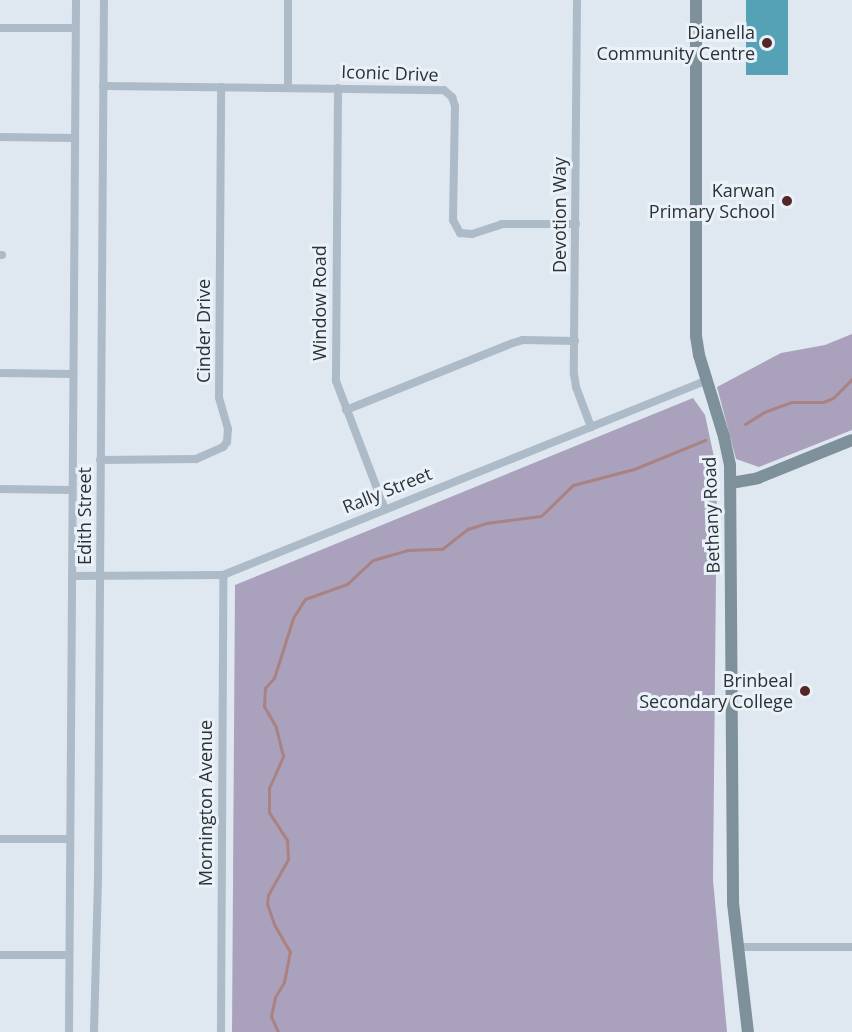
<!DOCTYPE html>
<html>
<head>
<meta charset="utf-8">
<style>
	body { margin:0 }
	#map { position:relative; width:852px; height:1032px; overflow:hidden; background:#dfe7f0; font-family:"Open Sans",sans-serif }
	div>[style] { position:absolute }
	.green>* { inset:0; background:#aaa1bd }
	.stream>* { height:3px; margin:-1.5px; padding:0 1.5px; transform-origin:1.5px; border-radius:1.5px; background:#aa8281 }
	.building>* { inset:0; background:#55a2b7; transform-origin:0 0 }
	.street>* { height:8px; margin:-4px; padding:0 4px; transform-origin:4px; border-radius:4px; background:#acbbc7 }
	.secondary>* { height:12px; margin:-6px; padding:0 6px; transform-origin:6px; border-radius:6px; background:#7e909a }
	.dots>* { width:16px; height:16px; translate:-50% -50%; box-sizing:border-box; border:3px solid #ebf1f8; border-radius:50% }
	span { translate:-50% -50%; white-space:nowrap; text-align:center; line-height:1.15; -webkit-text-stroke:6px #ebf1f8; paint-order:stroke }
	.poi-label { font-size:18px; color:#2a3236 }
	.right { translate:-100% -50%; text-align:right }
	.street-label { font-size:18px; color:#2a3236 }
</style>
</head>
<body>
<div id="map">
	<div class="green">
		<div style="clip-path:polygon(852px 334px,852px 430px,759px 467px,736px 459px,717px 387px,781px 353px,825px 345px)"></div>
		<div style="clip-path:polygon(693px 398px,705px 415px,717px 471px,713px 880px,727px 1032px,232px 1032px,235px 585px)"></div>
	</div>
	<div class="stream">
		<div style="left:745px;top:424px;width:22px;rotate:-32deg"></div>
		<div style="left:764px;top:412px;width:29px;rotate:-20deg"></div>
		<div style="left:791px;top:402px;width:32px"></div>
		<div style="left:823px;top:402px;width:11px;rotate:-22deg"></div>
		<div style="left:833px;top:398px;width:27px;rotate:-45deg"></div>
		<div style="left:278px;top:1032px;width:17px;rotate:-114deg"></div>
		<div style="left:271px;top:1016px;width:19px;rotate:-78deg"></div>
		<div style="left:275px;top:997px;width:17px;rotate:-59deg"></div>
		<div style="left:284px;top:982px;width:31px;rotate:-79deg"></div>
		<div style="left:290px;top:952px;width:32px;rotate:-120deg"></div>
		<div style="left:274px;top:924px;width:21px;rotate:-109deg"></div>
		<div style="left:267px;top:904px;width:9px;rotate:-84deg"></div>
		<div style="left:268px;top:895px;width:41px;rotate:-60.9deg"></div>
		<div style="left:288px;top:859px;width:19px;rotate:-93deg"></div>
		<div style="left:287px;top:840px;width:33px;rotate:-123deg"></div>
		<div style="left:269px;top:812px;width:24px;rotate:-90deg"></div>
		<div style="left:269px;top:788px;width:35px;rotate:-66deg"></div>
		<div style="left:283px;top:756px;width:30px;rotate:-104deg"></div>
		<div style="left:276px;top:727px;width:24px;rotate:-120deg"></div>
		<div style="left:264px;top:706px;width:18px;rotate:-87deg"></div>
		<div style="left:265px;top:688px;width:13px;rotate:-48deg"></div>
		<div style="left:274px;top:678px;width:63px;rotate:-72.4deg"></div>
		<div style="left:293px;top:618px;width:22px;rotate:-58deg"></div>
		<div style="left:305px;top:599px;width:45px;rotate:-19.7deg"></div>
		<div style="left:347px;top:584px;width:35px;rotate:-43deg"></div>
		<div style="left:373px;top:560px;width:35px;rotate:-16deg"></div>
		<div style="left:407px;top:550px;width:35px;rotate:-2deg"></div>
		<div style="left:442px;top:549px;width:33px;rotate:-38deg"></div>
		<div style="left:468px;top:529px;width:19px;rotate:-18deg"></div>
		<div style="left:486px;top:523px;width:55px;rotate:-7.3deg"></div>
		<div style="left:541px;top:516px;width:45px;rotate:-44.1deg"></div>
		<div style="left:573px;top:485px;width:63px;rotate:-14.7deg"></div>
		<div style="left:634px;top:469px;width:77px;rotate:-22.2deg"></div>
	</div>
	<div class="building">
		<div style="left:746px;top:0;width:42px;height:75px"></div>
	</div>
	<div class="street">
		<div style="left:577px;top:0;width:374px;rotate:90.5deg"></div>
		<div style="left:574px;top:374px;width:13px;rotate:81deg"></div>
		<div style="left:576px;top:387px;width:43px;rotate:69.4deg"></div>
		<div style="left:0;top:28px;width:75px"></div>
		<div style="left:103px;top:86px;width:341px;rotate:0.7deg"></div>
		<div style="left:444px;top:90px;width:11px;rotate:41deg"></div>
		<div style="left:452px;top:97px;width:9px;rotate:72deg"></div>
		<div style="left:455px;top:106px;width:114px;rotate:91deg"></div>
		<div style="left:453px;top:220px;width:15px;rotate:62deg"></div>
		<div style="left:460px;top:233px;width:12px;rotate:5deg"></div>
		<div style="left:472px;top:234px;width:32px;rotate:-18deg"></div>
		<div style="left:502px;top:224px;width:74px"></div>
		<div style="left:288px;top:88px;width:88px;rotate:-90deg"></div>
		<div style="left:338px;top:88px;width:293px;rotate:90.4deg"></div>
		<div style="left:336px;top:381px;width:137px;rotate:69.1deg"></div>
		<div style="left:0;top:137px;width:75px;rotate:0.8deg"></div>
		<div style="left:0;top:255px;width:2px"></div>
		<div style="left:0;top:373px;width:73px;rotate:0.8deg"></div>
		<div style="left:346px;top:410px;width:180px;rotate:-21.9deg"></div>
		<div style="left:513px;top:343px;width:10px;rotate:-17deg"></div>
		<div style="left:523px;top:340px;width:52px;rotate:1.1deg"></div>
		<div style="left:100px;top:460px;width:96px;rotate:-0.6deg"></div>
		<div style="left:196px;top:459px;width:30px;rotate:-24deg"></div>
		<div style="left:223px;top:447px;width:6px;rotate:-51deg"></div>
		<div style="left:227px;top:442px;width:13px;rotate:-86deg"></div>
		<div style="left:228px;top:429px;width:33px;rotate:-106deg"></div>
		<div style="left:219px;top:397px;width:310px;rotate:-89.6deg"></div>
		<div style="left:0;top:489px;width:72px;rotate:0.8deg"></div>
		<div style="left:72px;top:576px;width:151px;rotate:-0.4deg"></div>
		<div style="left:223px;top:575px;width:520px;rotate:-21.92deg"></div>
		<div style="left:0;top:839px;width:70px"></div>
		<div style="left:736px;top:947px;width:116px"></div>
		<div style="left:0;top:955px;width:69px"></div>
		<div style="left:69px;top:1032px;width:1032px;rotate:-89.61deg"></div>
		<div style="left:94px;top:1032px;width:155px;rotate:-88.5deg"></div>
		<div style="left:98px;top:877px;width:877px;rotate:-89.61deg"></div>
		<div style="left:221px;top:1032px;width:457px;rotate:-89.7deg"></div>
	</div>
	<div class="secondary">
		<div style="left:696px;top:0;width:336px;rotate:90deg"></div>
		<div style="left:696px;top:336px;width:19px;rotate:81deg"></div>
		<div style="left:699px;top:355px;width:86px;rotate:73deg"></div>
		<div style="left:724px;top:437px;width:29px;rotate:78deg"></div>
		<div style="left:730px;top:465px;width:438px;rotate:89.6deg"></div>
		<div style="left:733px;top:903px;width:130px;rotate:83.4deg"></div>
		<div style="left:731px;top:483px;width:27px;rotate:-10deg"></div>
		<div style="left:758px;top:478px;width:101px;rotate:-22deg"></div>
	</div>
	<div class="dots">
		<div style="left:767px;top:43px;background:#522725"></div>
		<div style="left:787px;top:201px;background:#522725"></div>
		<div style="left:805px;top:691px;background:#522725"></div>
	</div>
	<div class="poi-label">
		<span class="right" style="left:755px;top:43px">Dianella<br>Community Centre</span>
		<span class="right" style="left:775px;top:201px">Karwan<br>Primary School</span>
		<span class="right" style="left:793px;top:691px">Brinbeal<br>Secondary College</span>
	</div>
	<div class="street-label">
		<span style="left:390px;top:73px;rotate:2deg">Iconic Drive</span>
		<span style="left:559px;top:215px;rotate:-90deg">Devotion Way</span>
		<span style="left:319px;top:303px;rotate:-90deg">Window Road</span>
		<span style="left:203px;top:331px;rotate:-90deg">Cinder Drive</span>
		<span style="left:387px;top:490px;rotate:-22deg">Rally Street</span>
		<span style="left:711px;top:515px;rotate:-92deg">Bethany Road</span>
		<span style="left:84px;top:516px;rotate:-90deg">Edith Street</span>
		<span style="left:205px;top:803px;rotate:-90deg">Mornington Avenue</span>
	</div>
</div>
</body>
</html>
